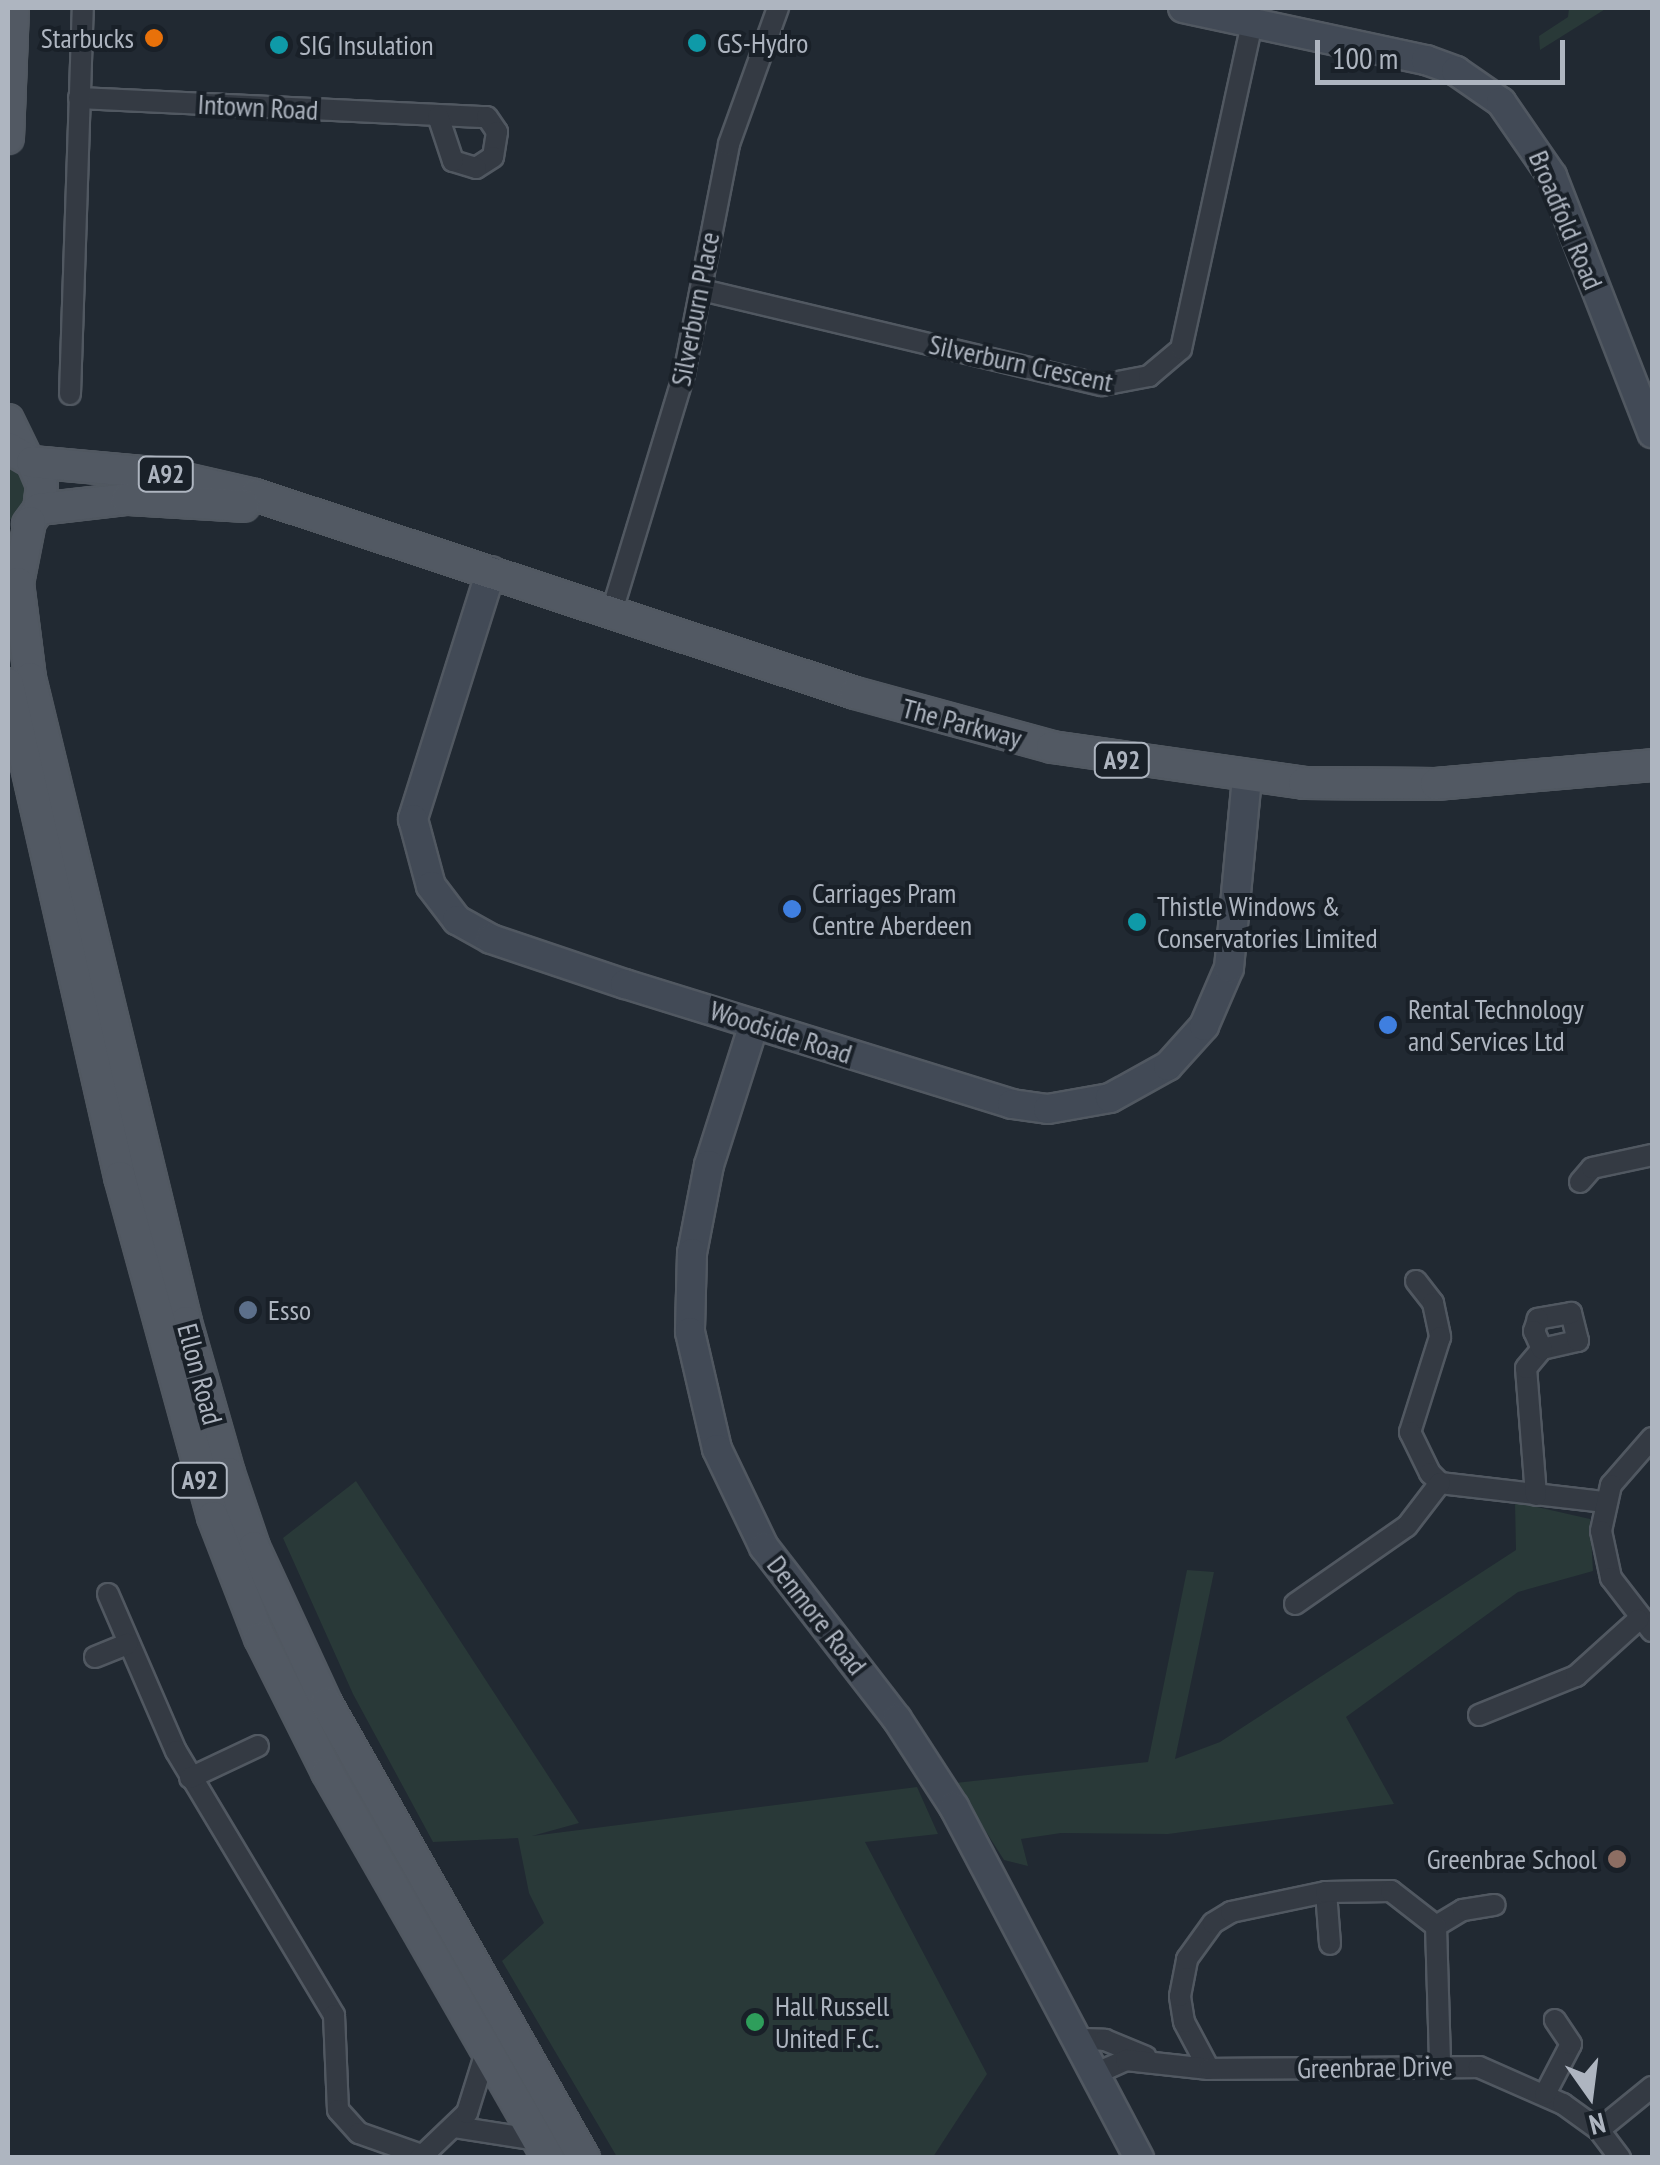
<!DOCTYPE html>
<html>
<head>
<meta charset="utf-8">
<style>
	body { margin:0 }
	#map { position:relative; width:1660px; height:2165px; overflow:hidden; background:#212932; font-family:"PT Sans Narrow",sans-serif }
	div>[style] { position:absolute }
	.green>* { inset:0; background:#293938 }
	.roads { filter:drop-shadow(2px 0 #515861) drop-shadow(-2px 0 #515861) drop-shadow(0 2px #515861) drop-shadow(0 -2px #515861) }
	.street>* { height:20px; margin:-10px; padding:0 10px; transform-origin:10px; border-radius:10px; background:#343a43 }
	.secondary>* { height:28px; margin:-14px; padding:0 14px; transform-origin:14px; border-radius:14px; background:#424a56 }
	.primary>* { height:30px; margin:-15px; padding:0 15px; transform-origin:15px; border-radius:15px; background:#525963 }
	.dots>* { width:28px; height:28px; translate:-50% -50%; box-sizing:border-box; border:5px solid #192028; border-radius:50% }
	span { translate:-50% -50%; white-space:nowrap; text-align:center; line-height:1.15; -webkit-text-stroke:8px #192028; paint-order:stroke }
	.shield-label span { padding:2px 8px; background:#192028; border:2px solid; border-radius:8px; -webkit-text-stroke-width:0 }
	.shield-label { font-size:25px; color:#aeb5c0; font-weight:700 }
	.poi-label { font-size:28px; color:#aeb5c0 }
	.right { translate:-100% -50%; text-align:right }
	.left { translate:0 -50%; text-align:left }
	.street-label { font-size:28px; color:#aeb5c0 }
	.frame { position:absolute; inset:0; border:10px solid #aeb5c0; pointer-events:none }
	.north { position:absolute; left:1540px; top:2045px; width:100px; height:100px; -webkit-text-stroke:8px #192028; paint-order:stroke; rotate:166deg; font-size:28px; font-weight:700; line-height:40px; text-align:center; color:#aeb5c0 }
	.north::after { content:''; display:block; margin:auto; width:35px; height:45px; background:#aeb5c0; clip-path:polygon(50% 0,100% 100%,50% 72%,0 100%) }
	.scale { position:absolute; left:1315px; top:40px; width:250px; height:45px; box-sizing:border-box; border:5px solid #aeb5c0; border-top:0; padding-left:12px; font-size:30px; line-height:35px; white-space:nowrap; color:#aeb5c0; -webkit-text-stroke:8px #192028; paint-order:stroke }
</style>
</head>
<body>
<div id="map">
	<div class="green">
		<div style="clip-path:polygon(1569px 8px,1607px 8px,1540px 50px,1539px 36px,1568px 17px)"></div>
		<div style="clip-path:polygon(8px 459px,17px 463px,30px 492px,22px 512px,8px 521px)"></div>
		<div style="clip-path:polygon(356px 1481px,579px 1823px,532px 1836px,917px 1787px,938px 1834px,865px 1842px,987px 2074px,933px 2157px,617px 2157px,502px 1961px,544px 1923px,529px 1893px,518px 1838px,433px 1842px,353px 1694px,283px 1538px)"></div>
		<div style="clip-path:polygon(1515px 1502px,1590px 1519px,1593px 1571px,1518px 1592px,1346px 1717px,1394px 1804px,1168px 1834px,1061px 1833px,1021px 1839px,1028px 1866px,1004px 1860px,955px 1783px,1148px 1762px,1187px 1570px,1214px 1572px,1175px 1759px,1220px 1742px,1516px 1550px)"></div>
	</div>
	<div class="roads">
		<div class="street">
			<div style="left:79px;top:98px;width:408px;rotate:2.7deg"></div>
			<div style="left:487px;top:117px;width:18px;rotate:56deg"></div>
			<div style="left:497px;top:132px;width:25px;rotate:99deg"></div>
			<div style="left:493px;top:157px;width:20px;rotate:147deg"></div>
			<div style="left:476px;top:168px;width:24px;rotate:-163deg"></div>
			<div style="left:453px;top:161px;width:47px;rotate:-108.4deg"></div>
			<div style="left:702px;top:290px;width:411px;rotate:13.4deg"></div>
			<div style="left:1102px;top:385px;width:48px;rotate:-10.8deg"></div>
			<div style="left:1149px;top:376px;width:42px;rotate:-40.2deg"></div>
			<div style="left:1181px;top:349px;width:333px;rotate:-77.7deg"></div>
			<div style="left:70px;top:394px;width:386px;rotate:-88.1deg"></div>
			<div style="left:612px;top:611px;width:248px;rotate:-73.1deg"></div>
			<div style="left:684px;top:374px;width:234px;rotate:-78.9deg"></div>
			<div style="left:729px;top:144px;width:145px;rotate:-70.2deg"></div>
			<div style="left:1580px;top:1182px;width:18px;rotate:-49deg"></div>
			<div style="left:1592px;top:1168px;width:61px;rotate:-12.2deg"></div>
			<div style="left:1416px;top:1281px;width:28px;rotate:52deg"></div>
			<div style="left:1433px;top:1303px;width:35px;rotate:78deg"></div>
			<div style="left:1440px;top:1337px;width:100px;rotate:107.5deg"></div>
			<div style="left:1410px;top:1432px;width:46px;rotate:64deg"></div>
			<div style="left:1430px;top:1473px;width:14px;rotate:45deg"></div>
			<div style="left:1440px;top:1483px;width:164px;rotate:6.6deg"></div>
			<div style="left:1652px;top:1438px;width:62px;rotate:131.1deg"></div>
			<div style="left:1611px;top:1485px;width:47px;rotate:102.3deg"></div>
			<div style="left:1601px;top:1531px;width:48px;rotate:78deg"></div>
			<div style="left:1611px;top:1578px;width:67px;rotate:52.3deg"></div>
			<div style="left:1536px;top:1495px;width:127px;rotate:-94.5deg"></div>
			<div style="left:1526px;top:1368px;width:25px;rotate:-50deg"></div>
			<div style="left:1542px;top:1349px;width:37px;rotate:-13deg"></div>
			<div style="left:1578px;top:1341px;width:29px;rotate:-104deg"></div>
			<div style="left:1571px;top:1313px;width:34px;rotate:170deg"></div>
			<div style="left:1538px;top:1319px;width:13px;rotate:108deg"></div>
			<div style="left:1534px;top:1331px;width:20px;rotate:66deg"></div>
			<div style="left:108px;top:1594px;width:171px;rotate:66.6deg"></div>
			<div style="left:176px;top:1751px;width:308px;rotate:59.1deg"></div>
			<div style="left:334px;top:2015px;width:95px;rotate:87.6deg"></div>
			<div style="left:338px;top:2110px;width:31px;rotate:48deg"></div>
			<div style="left:359px;top:2133px;width:66px;rotate:19.5deg"></div>
			<div style="left:1295px;top:1604px;width:136px;rotate:-34.9deg"></div>
			<div style="left:1407px;top:1526px;width:54px;rotate:-52.5deg"></div>
			<div style="left:95px;top:1657px;width:35px;rotate:-22deg"></div>
			<div style="left:1479px;top:1715px;width:105px;rotate:-21.9deg"></div>
			<div style="left:1576px;top:1676px;width:84px;rotate:-42.1deg"></div>
			<div style="left:190px;top:1778px;width:75px;rotate:-25.2deg"></div>
			<div style="left:1326px;top:1892px;width:52px;rotate:85.6deg"></div>
			<div style="left:1436px;top:1926px;width:31px;rotate:-31deg"></div>
			<div style="left:1463px;top:1910px;width:32px;rotate:-9deg"></div>
			<div style="left:1082px;top:2039px;width:23px;rotate:2deg"></div>
			<div style="left:1105px;top:2040px;width:44px;rotate:22.5deg"></div>
			<div style="left:1209px;top:2069px;width:53px;rotate:-118deg"></div>
			<div style="left:1184px;top:2022px;width:26px;rotate:-99deg"></div>
			<div style="left:1180px;top:1996px;width:38px;rotate:-79deg"></div>
			<div style="left:1187px;top:1959px;width:44px;rotate:-54.2deg"></div>
			<div style="left:1213px;top:1923px;width:21px;rotate:-31deg"></div>
			<div style="left:1231px;top:1912px;width:97px;rotate:-11.9deg"></div>
			<div style="left:1326px;top:1892px;width:65px;rotate:-0.9deg"></div>
			<div style="left:1391px;top:1891px;width:57px;rotate:37.9deg"></div>
			<div style="left:1436px;top:1926px;width:137px;rotate:88.3deg"></div>
			<div style="left:1099px;top:2072px;width:30px;rotate:-24deg"></div>
			<div style="left:1126px;top:2060px;width:83px;rotate:6.2deg"></div>
			<div style="left:1209px;top:2069px;width:270px;rotate:-0.4deg"></div>
			<div style="left:1479px;top:2067px;width:92px;rotate:23.8deg"></div>
			<div style="left:1563px;top:2104px;width:44px;rotate:35.8deg"></div>
			<div style="left:1599px;top:2130px;width:35px;rotate:53deg"></div>
			<div style="left:1545px;top:2094px;width:56px;rotate:-62.5deg"></div>
			<div style="left:1571px;top:2044px;width:29px;rotate:-124deg"></div>
			<div style="left:455px;top:2127px;width:84px;rotate:8.9deg"></div>
			<div style="left:1599px;top:2130px;width:68px;rotate:-39.1deg"></div>
			<div style="left:420px;top:2158px;width:65px;rotate:-43.8deg"></div>
			<div style="left:467px;top:2113px;width:64px;rotate:-72.7deg"></div>
		</div>
		<div class="secondary">
			<div style="left:1183px;top:8px;width:249px;rotate:12.1deg"></div>
			<div style="left:1426px;top:60px;width:32px;rotate:20deg"></div>
			<div style="left:1456px;top:71px;width:55px;rotate:34.6deg"></div>
			<div style="left:1501px;top:102px;width:90px;rotate:55.4deg"></div>
			<div style="left:1552px;top:176px;width:276px;rotate:68.7deg"></div>
			<div style="left:491px;top:571px;width:260px;rotate:107.5deg"></div>
			<div style="left:413px;top:819px;width:69px;rotate:75deg"></div>
			<div style="left:431px;top:886px;width:43px;rotate:52.6deg"></div>
			<div style="left:457px;top:920px;width:39px;rotate:29deg"></div>
			<div style="left:491px;top:939px;width:141px;rotate:18.6deg"></div>
			<div style="left:625px;top:984px;width:405px;rotate:17.2deg"></div>
			<div style="left:1012px;top:1104px;width:36px;rotate:8deg"></div>
			<div style="left:1048px;top:1109px;width:63px;rotate:-10.1deg"></div>
			<div style="left:1110px;top:1098px;width:66px;rotate:-28.9deg"></div>
			<div style="left:1168px;top:1066px;width:54px;rotate:-48deg"></div>
			<div style="left:1204px;top:1026px;width:63px;rotate:-66.7deg"></div>
			<div style="left:1229px;top:968px;width:191px;rotate:-84.6deg"></div>
			<div style="left:754px;top:1024px;width:148px;rotate:107.7deg"></div>
			<div style="left:709px;top:1165px;width:90px;rotate:100.9deg"></div>
			<div style="left:692px;top:1253px;width:79px;rotate:91.5deg"></div>
			<div style="left:690px;top:1332px;width:120px;rotate:77deg"></div>
			<div style="left:717px;top:1449px;width:109px;rotate:64.4deg"></div>
			<div style="left:764px;top:1547px;width:217px;rotate:52.3deg"></div>
			<div style="left:897px;top:1719px;width:105px;rotate:57.1deg"></div>
			<div style="left:954px;top:1807px;width:397px;rotate:62.2deg"></div>
		</div>
		<div class="primary">
			<div style="left:8px;top:138px;width:130px;rotate:-87.8deg"></div>
			<div style="left:8px;top:420px;width:41px;rotate:64.1deg"></div>
			<div style="left:8px;top:448px;width:28px;rotate:30deg"></div>
			<div style="left:32px;top:462px;width:25px;rotate:67deg"></div>
			<div style="left:42px;top:485px;width:24px;rotate:97deg"></div>
			<div style="left:39px;top:509px;width:19px;rotate:126deg"></div>
			<div style="left:32px;top:462px;width:133px;rotate:5.2deg"></div>
			<div style="left:164px;top:474px;width:93px;rotate:13deg"></div>
			<div style="left:255px;top:495px;width:632px;rotate:18.26deg"></div>
			<div style="left:855px;top:693px;width:204px;rotate:15.3deg"></div>
			<div style="left:1052px;top:747px;width:255px;rotate:8.1deg"></div>
			<div style="left:1304px;top:783px;width:132px;rotate:0.4deg"></div>
			<div style="left:1436px;top:784px;width:217px;rotate:-5deg"></div>
			<div style="left:39px;top:509px;width:89px;rotate:-6.5deg"></div>
			<div style="left:127px;top:499px;width:117px;rotate:3.4deg"></div>
			<div style="left:30px;top:522px;width:62px;rotate:101.1deg"></div>
			<div style="left:18px;top:583px;width:96px;rotate:82.8deg"></div>
			<div style="left:30px;top:678px;width:663px;rotate:76.38deg"></div>
			<div style="left:186px;top:1322px;width:157px;rotate:74.1deg"></div>
			<div style="left:229px;top:1473px;width:78px;rotate:71.3deg"></div>
			<div style="left:254px;top:1547px;width:172px;rotate:65.2deg"></div>
			<div style="left:326px;top:1703px;width:523px;rotate:60.45deg"></div>
			<div style="left:8px;top:684px;width:506px;rotate:77.2deg"></div>
			<div style="left:120px;top:1177px;width:352px;rotate:74.7deg"></div>
			<div style="left:213px;top:1517px;width:130px;rotate:68.8deg"></div>
			<div style="left:260px;top:1638px;width:150px;rotate:63.4deg"></div>
			<div style="left:327px;top:1772px;width:445px;rotate:60.2deg"></div>
		</div>
	</div>
	<div class="dots">
		<div style="left:154px;top:38px;background:#e8710a"></div>
		<div style="left:697px;top:43px;background:#0f9aa8"></div>
		<div style="left:279px;top:45px;background:#0f9aa8"></div>
		<div style="left:792px;top:909px;background:#3f7fe0"></div>
		<div style="left:1137px;top:922px;background:#0f9aa8"></div>
		<div style="left:1388px;top:1025px;background:#3f7fe0"></div>
		<div style="left:248px;top:1310px;background:#5c6f8a"></div>
		<div style="left:1617px;top:1859px;background:#8d6e63"></div>
		<div style="left:755px;top:2022px;background:#2e9e5b"></div>
	</div>
	<div class="shield-label">
		<span style="left:166px;top:474px">A92</span>
		<span style="left:1122px;top:760px">A92</span>
		<span style="left:200px;top:1480px">A92</span>
	</div>
	<div class="poi-label">
		<span class="right" style="left:134px;top:38px">Starbucks</span>
		<span class="left" style="left:717px;top:43px">GS-Hydro</span>
		<span class="left" style="left:299px;top:45px">SIG Insulation</span>
		<span class="left" style="left:812px;top:909px">Carriages Pram<br>Centre Aberdeen</span>
		<span class="left" style="left:1157px;top:922px">Thistle Windows &amp;<br>Conservatories Limited</span>
		<span class="left" style="left:1408px;top:1025px">Rental Technology<br>and Services Ltd</span>
		<span class="left" style="left:268px;top:1310px">Esso</span>
		<span class="right" style="left:1597px;top:1859px">Greenbrae School</span>
		<span class="left" style="left:775px;top:2022px">Hall Russell<br>United F.C.</span>
	</div>
	<div class="street-label">
		<span style="left:258px;top:107px;rotate:3deg">Intown Road</span>
		<span style="left:1566px;top:220px;rotate:67deg">Broadfold Road</span>
		<span style="left:695px;top:309px;rotate:-79deg">Silverburn Place</span>
		<span style="left:1021px;top:363px;rotate:12deg">Silverburn Crescent</span>
		<span style="left:962px;top:723px;rotate:15deg">The Parkway</span>
		<span style="left:781px;top:1032px;rotate:18deg">Woodside Road</span>
		<span style="left:200px;top:1374px;rotate:75deg">Ellon Road</span>
		<span style="left:817px;top:1615px;rotate:52deg">Denmore Road</span>
		<span style="left:1375px;top:2067px;rotate:-1deg">Greenbrae Drive</span>
	</div>
	<div class="frame"></div>
	<div class="north">N</div>
	<div class="scale">100 m</div>
</div>
</body>
</html>
